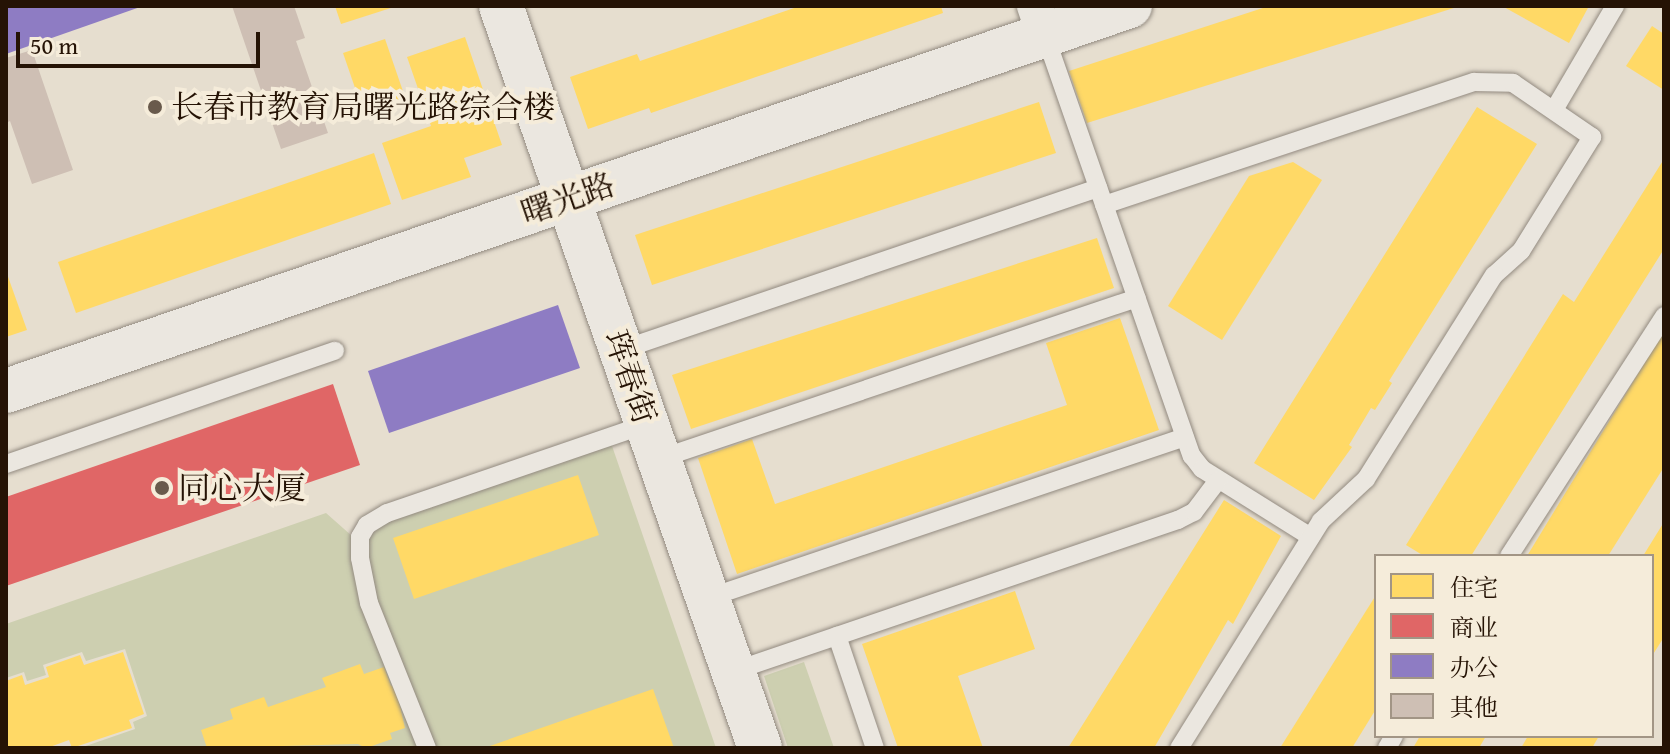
<!DOCTYPE html>
<html>
<head>
<meta charset="utf-8">
<style>
	body { margin:0 }
	#map { position:relative; width:1670px; height:754px; overflow:hidden; background:#e6decf; font-family:"Gentium Book Plus","Noto Serif SC",serif }
	div>[style] { position:absolute }
	.green>* { inset:0; background:#cdcfb0 }
	.homes>* { inset:0; background:#ffd966 }
	.shops>* { inset:0; background:#e06666 }
	.offices>* { inset:0; background:#8e7cc3 }
	.building>* { inset:0; background:#cebfb4 }
	.roads { filter:drop-shadow(0 0 2px #928a80) drop-shadow(0 0 2px #928a80) }
	.lane>* { height:18px; margin:-9px; padding:0 9px; transform-origin:9px; border-radius:9px; background:#ebe7e0 }
	.street>* { height:36px; margin:-18px; padding:0 18px; transform-origin:18px; border-radius:18px; background:#ebe7e0 }
	.secondary>* { height:44px; margin:-22px; padding:0 22px; transform-origin:22px; border-radius:22px; background:#ebe7e0 }
	.dots>* { width:22px; height:22px; translate:-50% -50%; box-sizing:border-box; border:4px solid #f5ecda; border-radius:50% }
	span { translate:-50% -50%; white-space:nowrap; text-align:center; line-height:1.15; -webkit-text-stroke:8px #f5ecda; paint-order:stroke }
	.poi-label { font-size:32px; color:#251305 }
	.left { translate:0 -50%; text-align:left }
	.street-label { font-size:32px; color:#251305 }
	.frame { position:absolute; inset:0; border:8px solid #251305; pointer-events:none }
	.legend { position:absolute; left:1374px; top:554px; width:280px; height:184px; box-sizing:border-box; background:#f5ecda; border:2px solid #a29585; margin:0; padding:10px 14px; list-style:none; font-size:24px; color:#251305 }
	.legend li { display:flex; align-items:center; gap:16px; height:40px }
	.legend b { width:40px; border:2px solid #a29585 }
	.scale { position:absolute; left:16px; top:32px; width:244px; height:36px; box-sizing:border-box; border:4px solid #251305; border-top:0; padding-left:10px; font-size:24px; line-height:28px; white-space:nowrap; color:#251305; -webkit-text-stroke:6px #f5ecda; paint-order:stroke }
</style>
</head>
<body>
<div id="map">
	<div class="green">
		<i style="clip-path:polygon(611px 443px,716px 748px,434px 748px,376px 601px,366px 539px,390px 519px)"></i>
		<i style="clip-path:polygon(326px 513px,352px 536px,419px 748px,80px 748px,135px 729px,133px 722px,147px 716px,125px 649px,86px 661px,82px 652px,43px 665px,46px 675px,27px 681px,24px 672px,6px 678px,6px 624px)"></i>
		<i style="clip-path:polygon(804px 662px,834px 748px,788px 748px,764px 676px)"></i>
	</div>
	<div class="homes">
		<i style="clip-path:polygon(335px 6px,394px 6px,394px 7px,341px 24px)"></i>
		<i style="clip-path:polygon(800px 6px,941px 6px,943px 13px,651px 113px,649px 108px,588px 129px,570px 77px,637px 54px,640px 61px)"></i>
		<i style="clip-path:polygon(1269px 6px,1457px 7px,1087px 123px,1069px 71px)"></i>
		<i style="clip-path:polygon(1502px 6px,1589px 6px,1569px 43px)"></i>
		<i style="clip-path:polygon(1652px 26px,1664px 34px,1664px 90px,1626px 66px)"></i>
		<i style="clip-path:polygon(465px 37px,502px 145px,464px 158px,471px 177px,402px 200px,382px 143px,431px 126px,407px 57px)"></i>
		<i style="clip-path:polygon(385px 39px,407px 103px,365px 117px,343px 53px)"></i>
		<i style="clip-path:polygon(1039px 102px,1056px 153px,652px 285px,635px 235px)"></i>
		<i style="clip-path:polygon(1477px 107px,1537px 144px,1389px 381px,1392px 383px,1375px 410px,1371px 408px,1349px 445px,1352px 447px,1314px 500px,1254px 463px)"></i>
		<i style="clip-path:polygon(374px 153px,391px 204px,76px 313px,58px 262px)"></i>
		<i style="clip-path:polygon(1664px 159px,1664px 249px,1471px 556px,1424px 556px,1406px 545px,1563px 294px,1574px 302px)"></i>
		<i style="clip-path:polygon(1293px 162px,1322px 180px,1222px 340px,1168px 306px,1249px 176px)"></i>
		<i style="clip-path:polygon(1097px 238px,1114px 288px,691px 429px,672px 375px)"></i>
		<i style="clip-path:polygon(6px 271px,27px 330px,6px 337px)"></i>
		<i style="clip-path:polygon(1120px 318px,1159px 430px,737px 574px,698px 458px,752px 439px,775px 504px,1067px 405px,1046px 343px)"></i>
		<i style="clip-path:polygon(1664px 331px,1664px 467px,1608px 556px,1527px 556px)"></i>
		<i style="clip-path:polygon(578px 475px,599px 535px,414px 599px,393px 538px)"></i>
		<i style="clip-path:polygon(1224px 500px,1281px 536px,1233px 624px,1228px 620px,1154px 748px,1068px 748px)"></i>
		<i style="clip-path:polygon(1664px 522px,1664px 637px,1652px 656px,1652px 556px,1643px 556px)"></i>
		<i style="clip-path:polygon(1015px 591px,1035px 649px,958px 676px,983px 748px,898px 748px,862px 644px)"></i>
		<i style="clip-path:polygon(1376px 595px,1376px 709px,1352px 748px,1280px 748px)"></i>
		<i style="clip-path:polygon(123px 652px,144px 714px,129px 720px,132px 728px,72px 748px,69px 740px,47px 748px,6px 748px,6px 681px,22px 675px,25px 685px,49px 677px,46px 667px,80px 655px,84px 665px)"></i>
		<i style="clip-path:polygon(360px 664px,364px 674px,384px 667px,391px 686px,395px 684px,405px 728px,390px 733px,392px 739px,366px 748px,358px 744px,207px 748px,201px 730px,233px 719px,230px 709px,264px 697px,268px 707px,326px 687px,322px 678px)"></i>
		<i style="clip-path:polygon(653px 689px,674px 748px,484px 748px)"></i>
		<i style="clip-path:polygon(1420px 736px,1486px 736px,1479px 748px,1413px 748px)"></i>
		<i style="clip-path:polygon(1528px 736px,1599px 736px,1592px 748px,1521px 748px)"></i>
	</div>
	<div class="shops">
		<i style="clip-path:polygon(333px 384px,360px 465px,6px 586px,6px 497px)"></i>
	</div>
	<div class="offices">
		<i style="clip-path:polygon(6px 6px,143px 6px,6px 54px)"></i>
		<i style="clip-path:polygon(558px 305px,580px 368px,389px 433px,368px 371px)"></i>
	</div>
	<div class="building">
		<i style="clip-path:polygon(232px 6px,294px 6px,305px 38px,296px 41px,328px 133px,281px 149px)"></i>
		<i style="clip-path:polygon(32px 50px,73px 170px,32px 184px,10px 121px,6px 123px,6px 58px)"></i>
	</div>
	<div class="roads">
		<div class="lane">
			<i style="left:1045px;top:35px;width:446px;rotate:70.8deg"></i>
			<i style="left:1192px;top:456px;width:16px;rotate:52deg"></i>
			<i style="left:1202px;top:469px;width:128px;rotate:32deg"></i>
			<i style="left:1554px;top:110px;width:121px;rotate:-59.6deg"></i>
			<i style="left:1104px;top:205px;width:390px;rotate:-18.4deg"></i>
			<i style="left:1474px;top:82px;width:39px;rotate:1deg"></i>
			<i style="left:1513px;top:83px;width:96px;rotate:34.4deg"></i>
			<i style="left:1592px;top:137px;width:134px;rotate:121.9deg"></i>
			<i style="left:1521px;top:251px;width:36px;rotate:138deg"></i>
			<i style="left:1494px;top:275px;width:241px;rotate:122.1deg"></i>
			<i style="left:1366px;top:479px;width:62px;rotate:137deg"></i>
			<i style="left:1321px;top:521px;width:268px;rotate:122deg"></i>
			<i style="left:621px;top:350px;width:504px;rotate:-18.76deg"></i>
			<i style="left:659px;top:459px;width:504px;rotate:-18.61deg"></i>
			<i style="left:6px;top:464px;width:348px;rotate:-19deg"></i>
			<i style="left:1509px;top:556px;width:286px;rotate:-57.1deg"></i>
			<i style="left:708px;top:598px;width:503px;rotate:-18.65deg"></i>
			<i style="left:837px;top:636px;width:118px;rotate:71.3deg"></i>
			<i style="left:734px;top:671px;width:469px;rotate:-18.8deg"></i>
			<i style="left:1178px;top:520px;width:18px;rotate:-27deg"></i>
			<i style="left:1194px;top:512px;width:40px;rotate:-53deg"></i>
			<i style="left:427px;top:748px;width:156px;rotate:-111.8deg"></i>
			<i style="left:369px;top:603px;width:46px;rotate:-101.3deg"></i>
			<i style="left:360px;top:558px;width:21px;rotate:-90deg"></i>
			<i style="left:360px;top:537px;width:14px;rotate:-60deg"></i>
			<i style="left:367px;top:525px;width:23px;rotate:-31deg"></i>
			<i style="left:387px;top:513px;width:275px;rotate:-18.9deg"></i>
			<i style="left:1387px;top:748px;width:14px;rotate:-60deg"></i>
		</div>
		<div class="street">
			<i style="left:1035px;top:6px;width:31px;rotate:71deg"></i>
		</div>
		<div class="secondary">
			<i style="left:501px;top:6px;width:786px;rotate:70.76deg"></i>
			<i style="left:6px;top:391px;width:1188px;rotate:-18.91deg"></i>
		</div>
	</div>
	<div class="dots">
		<i style="left:155px;top:107px;background:#695a4c"></i>
		<i style="left:162px;top:488px;background:#695a4c"></i>
	</div>
	<div class="poi-label">
		<span class="left" style="left:171px;top:107px">长春市教育局曙光路综合楼</span>
		<span class="left" style="left:178px;top:488px">同心大厦</span>
	</div>
	<div class="street-label">
		<span style="left:568px;top:199px;rotate:-19deg">曙光路</span>
		<span style="left:630px;top:377px;rotate:71deg">珲春街</span>
	</div>
	<div class="frame"></div>
	<ul class="legend">
	<li><b style="height:22px;background:#ffd966"></b>住宅</li>
	<li><b style="height:22px;background:#e06666"></b>商业</li>
	<li><b style="height:22px;background:#8e7cc3"></b>办公</li>
	<li><b style="height:22px;background:#cebfb4"></b>其他</li>
	</ul>
	<div class="scale">50 m</div>
</div>
</body>
</html>
